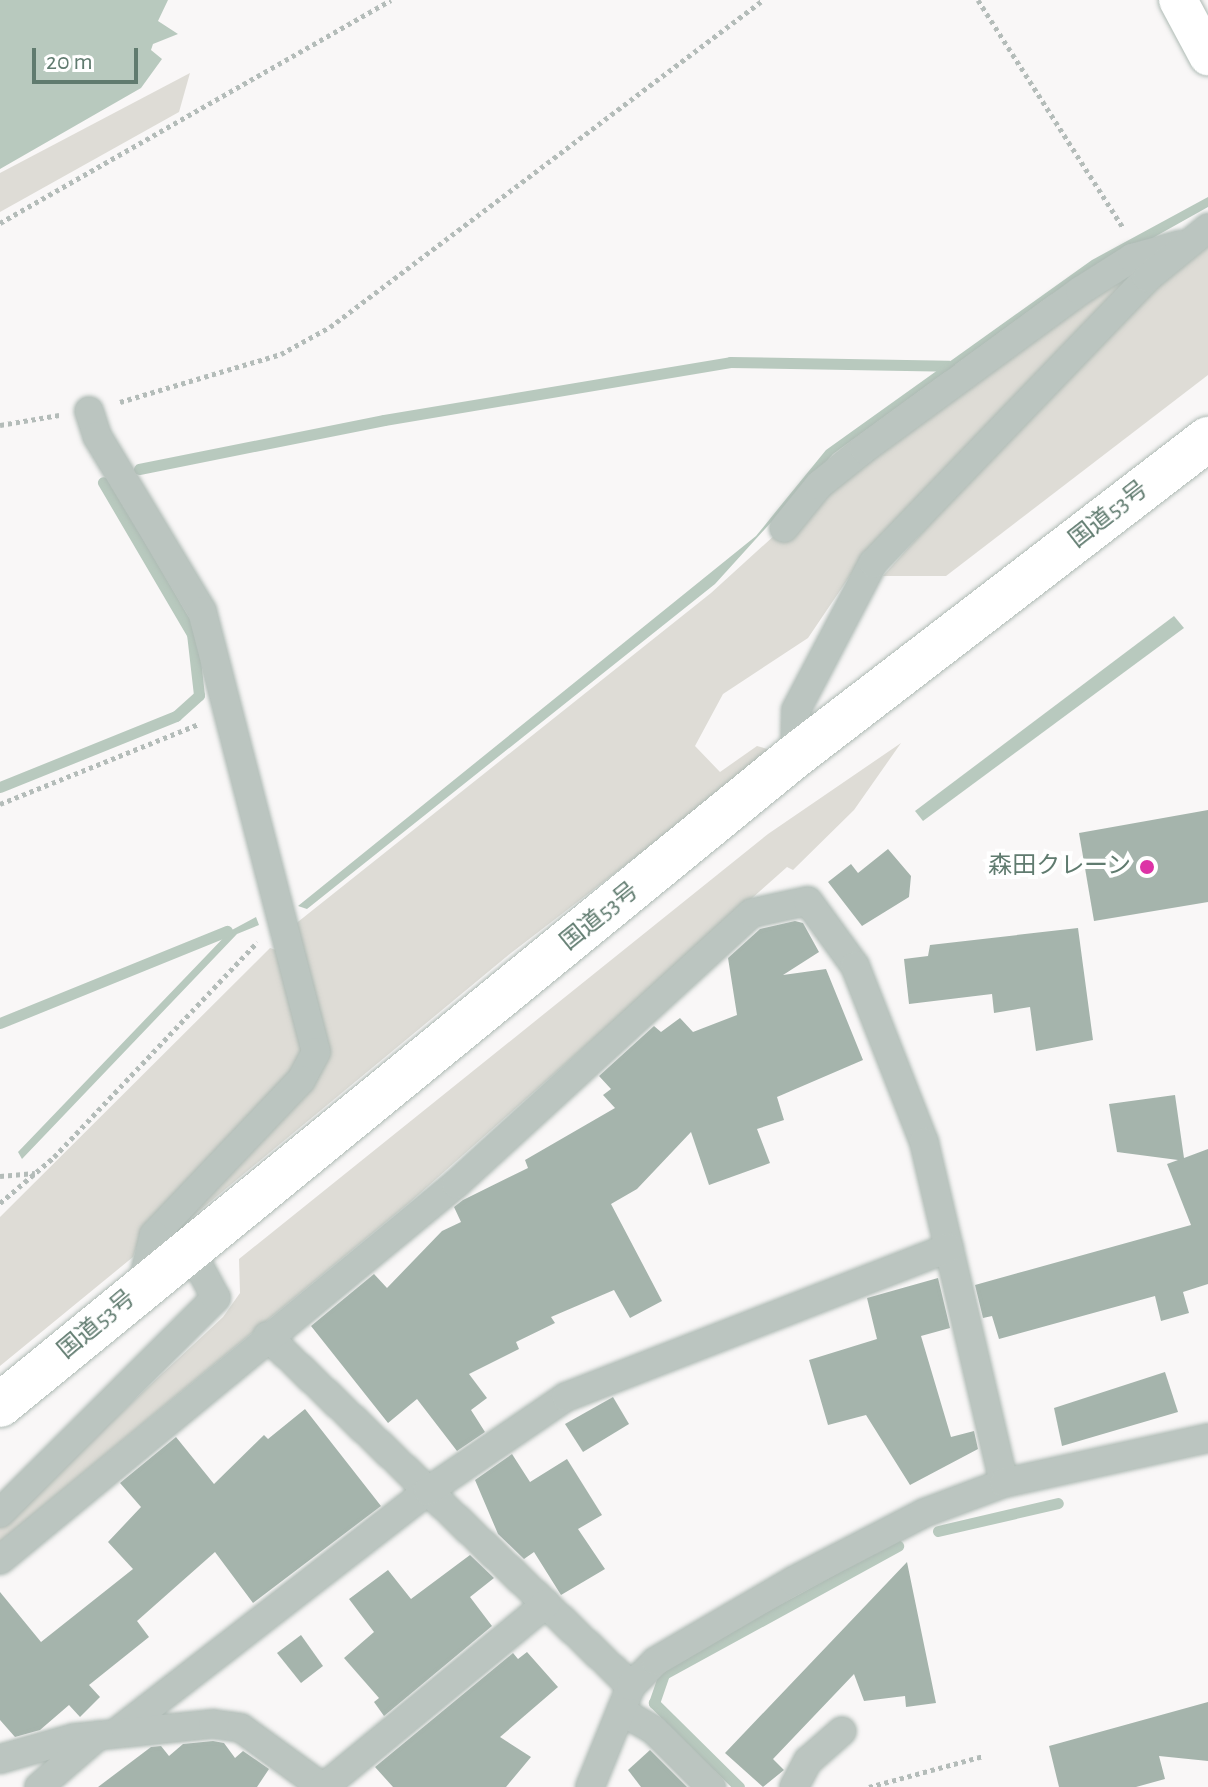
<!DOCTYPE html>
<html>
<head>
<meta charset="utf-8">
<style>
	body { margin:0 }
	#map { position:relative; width:1208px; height:1787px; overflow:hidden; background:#f9f7f7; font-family:"Alegreya Sans","Noto Sans JP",sans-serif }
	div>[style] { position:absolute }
	.green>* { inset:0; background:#dedcd6 }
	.water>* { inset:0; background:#b8c9be }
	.stream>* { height:11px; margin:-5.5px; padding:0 5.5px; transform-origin:5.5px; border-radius:5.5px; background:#b8c9be }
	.building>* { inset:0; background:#a5b4ac }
	.path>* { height:5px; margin-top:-2.5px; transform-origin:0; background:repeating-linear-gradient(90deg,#b4bcb9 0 4px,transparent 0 8px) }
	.roads { filter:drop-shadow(0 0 2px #aebab4) drop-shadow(0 0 2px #aebab4) }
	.minor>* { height:28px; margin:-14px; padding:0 14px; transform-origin:14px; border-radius:14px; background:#bbc5c0 }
	.secondary>* { height:38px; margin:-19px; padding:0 19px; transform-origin:19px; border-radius:19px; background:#fff }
	.trunk>* { height:44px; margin:-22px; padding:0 22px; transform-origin:22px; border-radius:22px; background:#fff }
	.dots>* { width:22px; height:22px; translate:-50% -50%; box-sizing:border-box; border:4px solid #fff; border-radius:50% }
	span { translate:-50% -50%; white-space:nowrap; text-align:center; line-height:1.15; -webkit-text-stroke:8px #fff; paint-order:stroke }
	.street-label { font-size:24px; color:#607b6f }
	.poi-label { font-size:24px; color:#607b6f }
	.right { translate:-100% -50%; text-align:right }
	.scale { position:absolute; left:32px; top:48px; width:106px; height:36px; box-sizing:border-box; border:4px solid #607b6f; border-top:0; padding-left:10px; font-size:24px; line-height:28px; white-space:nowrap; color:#607b6f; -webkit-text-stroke:6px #fff; paint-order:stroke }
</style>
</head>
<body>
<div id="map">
	<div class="green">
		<i style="clip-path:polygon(190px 73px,179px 112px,0 212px,0 173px)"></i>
		<i style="clip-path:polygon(1208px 238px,1208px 375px,946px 576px,883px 576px,1039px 402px)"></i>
		<i style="clip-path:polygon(1137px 270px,860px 561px,808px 638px,723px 694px,695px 746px,720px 772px,757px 746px,774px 751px,511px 953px,176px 1230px,313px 1078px,289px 929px,711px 593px,821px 493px,1075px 305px)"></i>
		<i style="clip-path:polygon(901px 743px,854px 810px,793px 870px,787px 867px,409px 1203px,0 1542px,0 1525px,223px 1317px,240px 1293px,239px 1259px,768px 834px)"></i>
		<i style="clip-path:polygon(270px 948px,279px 951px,303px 1047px,299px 1066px,144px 1227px,133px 1257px,0 1366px,0 1217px)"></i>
	</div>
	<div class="water">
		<i style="clip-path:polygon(0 0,168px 0,158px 21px,178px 34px,153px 44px,151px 50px,162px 59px,141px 88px,0 169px)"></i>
		<i style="clip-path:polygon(1208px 197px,1208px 207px,1049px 296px,833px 454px,715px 584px,307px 909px,298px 906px,756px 536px,826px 450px,1092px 260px)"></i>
		<i style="clip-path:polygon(1174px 616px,1184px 628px,923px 821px,915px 811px)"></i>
		<i style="clip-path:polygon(256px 917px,259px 925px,237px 934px,22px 1159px,18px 1152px,230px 931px)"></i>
	</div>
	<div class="stream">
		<i style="left:139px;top:469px;width:250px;rotate:-11.3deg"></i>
		<i style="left:384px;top:420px;width:351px;rotate:-9.5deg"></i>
		<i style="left:730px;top:362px;width:219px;rotate:1deg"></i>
		<i style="left:0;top:787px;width:190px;rotate:-22deg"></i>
		<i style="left:176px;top:716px;width:31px;rotate:-42deg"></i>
		<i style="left:199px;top:695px;width:61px;rotate:-96.5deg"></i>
		<i style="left:192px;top:634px;width:176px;rotate:-120.4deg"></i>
		<i style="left:0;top:1023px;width:245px;rotate:-22.1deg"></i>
		<i style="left:938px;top:1531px;width:123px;rotate:-13.1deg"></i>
		<i style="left:739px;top:1787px;width:120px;rotate:-135.3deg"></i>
		<i style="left:654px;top:1703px;width:31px;rotate:-71deg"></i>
		<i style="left:664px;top:1674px;width:267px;rotate:-28.7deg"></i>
	</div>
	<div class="building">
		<i style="clip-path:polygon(1208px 810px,1208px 902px,1094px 921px,1079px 833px)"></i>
		<i style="clip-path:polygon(888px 849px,911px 876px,909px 897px,862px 926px,828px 882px,851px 864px,858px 873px)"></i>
		<i style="clip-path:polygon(795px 921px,803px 923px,819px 952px,783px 975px,826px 969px,863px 1060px,777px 1097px,784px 1120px,757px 1129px,770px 1163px,709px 1185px,691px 1132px,637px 1189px,611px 1204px,662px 1301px,630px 1318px,614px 1290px,551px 1317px,555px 1323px,516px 1342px,519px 1349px,469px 1374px,487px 1398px,471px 1410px,485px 1432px,457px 1451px,417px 1399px,388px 1423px,311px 1326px,374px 1274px,387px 1288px,442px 1231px,461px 1222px,454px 1207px,463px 1200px,528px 1168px,525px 1160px,615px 1108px,603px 1095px,611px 1089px,599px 1076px,654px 1026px,661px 1032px,680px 1018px,693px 1032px,737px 1015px,728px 958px,760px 929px)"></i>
		<i style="clip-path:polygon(1078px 928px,1093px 1040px,1036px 1051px,1030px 1007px,994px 1013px,992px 994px,909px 1004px,904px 959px,928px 956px,930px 945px)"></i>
		<i style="clip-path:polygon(1175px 1095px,1184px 1158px,1208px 1149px,1208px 1284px,1183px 1292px,1189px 1313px,1161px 1321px,1155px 1296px,999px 1339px,992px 1316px,983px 1318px,975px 1285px,1191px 1225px,1167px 1164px,1178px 1160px,1117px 1152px,1109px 1104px)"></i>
		<i style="clip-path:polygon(938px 1278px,950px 1328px,921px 1336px,951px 1437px,974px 1431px,978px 1449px,910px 1485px,866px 1415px,828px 1425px,809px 1360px,877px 1339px,867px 1298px)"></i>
		<i style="clip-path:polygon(1165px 1372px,1178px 1412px,1062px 1446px,1054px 1408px)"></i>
		<i style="clip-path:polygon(613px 1397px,629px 1424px,583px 1452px,565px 1424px)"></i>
		<i style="clip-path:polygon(305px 1409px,381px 1506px,253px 1603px,215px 1552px,137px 1621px,149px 1637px,89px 1685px,100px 1697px,80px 1717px,69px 1705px,40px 1730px,15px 1737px,0 1720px,0 1592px,41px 1642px,133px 1569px,108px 1542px,141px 1507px,120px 1483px,176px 1437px,214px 1484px,264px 1435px,268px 1439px)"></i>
		<i style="clip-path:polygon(512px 1454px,530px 1482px,567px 1459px,602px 1515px,578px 1529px,605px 1569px,561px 1595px,534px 1552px,524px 1559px,498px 1534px,475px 1480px)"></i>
		<i style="clip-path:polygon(470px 1555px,494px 1578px,470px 1597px,492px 1626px,384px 1716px,374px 1702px,379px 1698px,344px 1658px,374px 1632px,349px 1599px,388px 1570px,411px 1599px)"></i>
		<i style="clip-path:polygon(907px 1562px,936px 1703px,906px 1707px,905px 1696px,864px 1701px,854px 1674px,773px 1759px,784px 1770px,763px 1787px,725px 1753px)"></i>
		<i style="clip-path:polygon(301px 1635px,323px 1666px,301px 1683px,277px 1653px)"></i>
		<i style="clip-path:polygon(527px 1652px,558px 1687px,500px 1737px,531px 1757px,506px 1787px,393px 1787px,375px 1767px,513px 1653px,518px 1659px)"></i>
		<i style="clip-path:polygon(1208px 1702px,1208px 1761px,1159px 1756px,1165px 1779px,1136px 1787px,1059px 1787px,1049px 1746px)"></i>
		<i style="clip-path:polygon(213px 1741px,224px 1743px,235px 1758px,243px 1751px,269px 1769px,257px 1787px,98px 1787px,151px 1747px,161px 1746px,169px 1756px,183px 1744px)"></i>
		<i style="clip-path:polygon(650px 1750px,687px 1787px,641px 1787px,628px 1770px)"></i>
	</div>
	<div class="path">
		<i style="left:978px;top:0;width:270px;rotate:57.5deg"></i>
		<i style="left:0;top:223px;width:450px;rotate:-29.7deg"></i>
		<i style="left:120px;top:402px;width:168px;rotate:-16.6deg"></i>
		<i style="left:281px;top:354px;width:56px;rotate:-28.9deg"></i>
		<i style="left:330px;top:327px;width:543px;rotate:-37.06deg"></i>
		<i style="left:0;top:425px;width:60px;rotate:-9.6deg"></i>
		<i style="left:0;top:804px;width:214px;rotate:-21.9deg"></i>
		<i style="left:0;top:1176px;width:35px;rotate:-5deg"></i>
		<i style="left:0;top:1203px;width:71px;rotate:-40.4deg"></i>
		<i style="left:54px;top:1157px;width:296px;rotate:-46.6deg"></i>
		<i style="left:869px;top:1787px;width:118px;rotate:-15.2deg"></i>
	</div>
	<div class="roads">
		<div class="minor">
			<i style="left:89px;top:411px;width:26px;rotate:72deg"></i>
			<i style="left:97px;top:436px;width:204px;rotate:59deg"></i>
			<i style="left:202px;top:611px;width:455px;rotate:75.5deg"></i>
			<i style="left:316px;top:1052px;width:32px;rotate:118deg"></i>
			<i style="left:301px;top:1080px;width:214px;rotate:133.5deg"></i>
			<i style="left:154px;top:1235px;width:56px;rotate:103.5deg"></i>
			<i style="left:784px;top:528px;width:55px;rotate:-50.9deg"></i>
			<i style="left:819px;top:485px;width:58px;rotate:-38.7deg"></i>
			<i style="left:864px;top:449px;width:268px;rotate:-36.2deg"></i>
			<i style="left:1080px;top:291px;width:62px;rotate:-32.4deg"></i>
			<i style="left:1132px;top:258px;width:49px;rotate:-15.5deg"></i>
			<i style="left:795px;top:756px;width:46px;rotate:-88.8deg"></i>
			<i style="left:796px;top:710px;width:166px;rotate:-62.4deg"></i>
			<i style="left:873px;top:563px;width:395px;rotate:-46.1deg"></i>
			<i style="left:1147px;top:278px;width:79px;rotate:-39.3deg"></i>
			<i style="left:267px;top:1336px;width:505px;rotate:43.88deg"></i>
			<i style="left:0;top:1513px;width:305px;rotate:-44.9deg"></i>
			<i style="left:216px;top:1298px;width:53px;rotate:-118deg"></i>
			<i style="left:0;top:1560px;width:591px;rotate:-39.51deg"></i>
			<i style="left:456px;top:1184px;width:401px;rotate:-42.5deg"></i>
			<i style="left:752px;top:913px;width:57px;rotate:-12.1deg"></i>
			<i style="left:808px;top:901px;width:80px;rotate:54.1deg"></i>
			<i style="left:855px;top:966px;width:189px;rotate:68.6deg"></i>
			<i style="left:924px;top:1142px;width:350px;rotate:76.8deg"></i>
			<i style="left:621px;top:1711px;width:38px;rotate:30deg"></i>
			<i style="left:654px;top:1730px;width:81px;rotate:45deg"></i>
			<i style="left:117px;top:1732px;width:393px;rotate:-37.8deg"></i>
			<i style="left:428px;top:1491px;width:167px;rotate:-34.3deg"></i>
			<i style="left:566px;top:1397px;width:411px;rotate:-21.3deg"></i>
			<i style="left:0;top:1759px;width:77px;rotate:-15.8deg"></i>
			<i style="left:74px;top:1738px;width:140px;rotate:-5.8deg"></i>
			<i style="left:213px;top:1724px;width:28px;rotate:8deg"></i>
			<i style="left:241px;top:1728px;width:100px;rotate:36.1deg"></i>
			<i style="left:39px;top:1787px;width:79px;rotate:-40.9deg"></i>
			<i style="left:324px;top:1787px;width:288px;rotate:-39.5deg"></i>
			<i style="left:590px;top:1787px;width:109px;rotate:-67.9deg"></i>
			<i style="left:631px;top:1686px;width:35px;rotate:-45deg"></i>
			<i style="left:656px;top:1661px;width:159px;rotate:-30.3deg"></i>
			<i style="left:793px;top:1581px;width:148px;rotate:-27.4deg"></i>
			<i style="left:924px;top:1513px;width:85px;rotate:-20.6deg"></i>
			<i style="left:1004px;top:1483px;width:209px;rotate:-12.4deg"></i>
			<i style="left:794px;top:1787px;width:30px;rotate:-62deg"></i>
			<i style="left:808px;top:1761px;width:45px;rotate:-41.4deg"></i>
		</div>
		<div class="secondary">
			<i style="left:1178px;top:0;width:64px;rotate:61.8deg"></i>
		</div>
		<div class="trunk">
			<i style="left:0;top:1405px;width:1026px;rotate:-39.23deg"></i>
			<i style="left:795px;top:756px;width:521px;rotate:-37.51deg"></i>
		</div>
	</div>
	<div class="dots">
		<i style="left:1147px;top:867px;background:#dd33a6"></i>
	</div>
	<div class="street-label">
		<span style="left:1109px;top:515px;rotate:-38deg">国道53号</span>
		<span style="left:600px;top:917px;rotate:-39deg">国道53号</span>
		<span style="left:97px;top:1325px;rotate:-40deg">国道53号</span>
	</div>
	<div class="poi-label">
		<span class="right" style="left:1131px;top:867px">森田クレーン</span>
	</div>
	<div class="scale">20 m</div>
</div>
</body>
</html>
